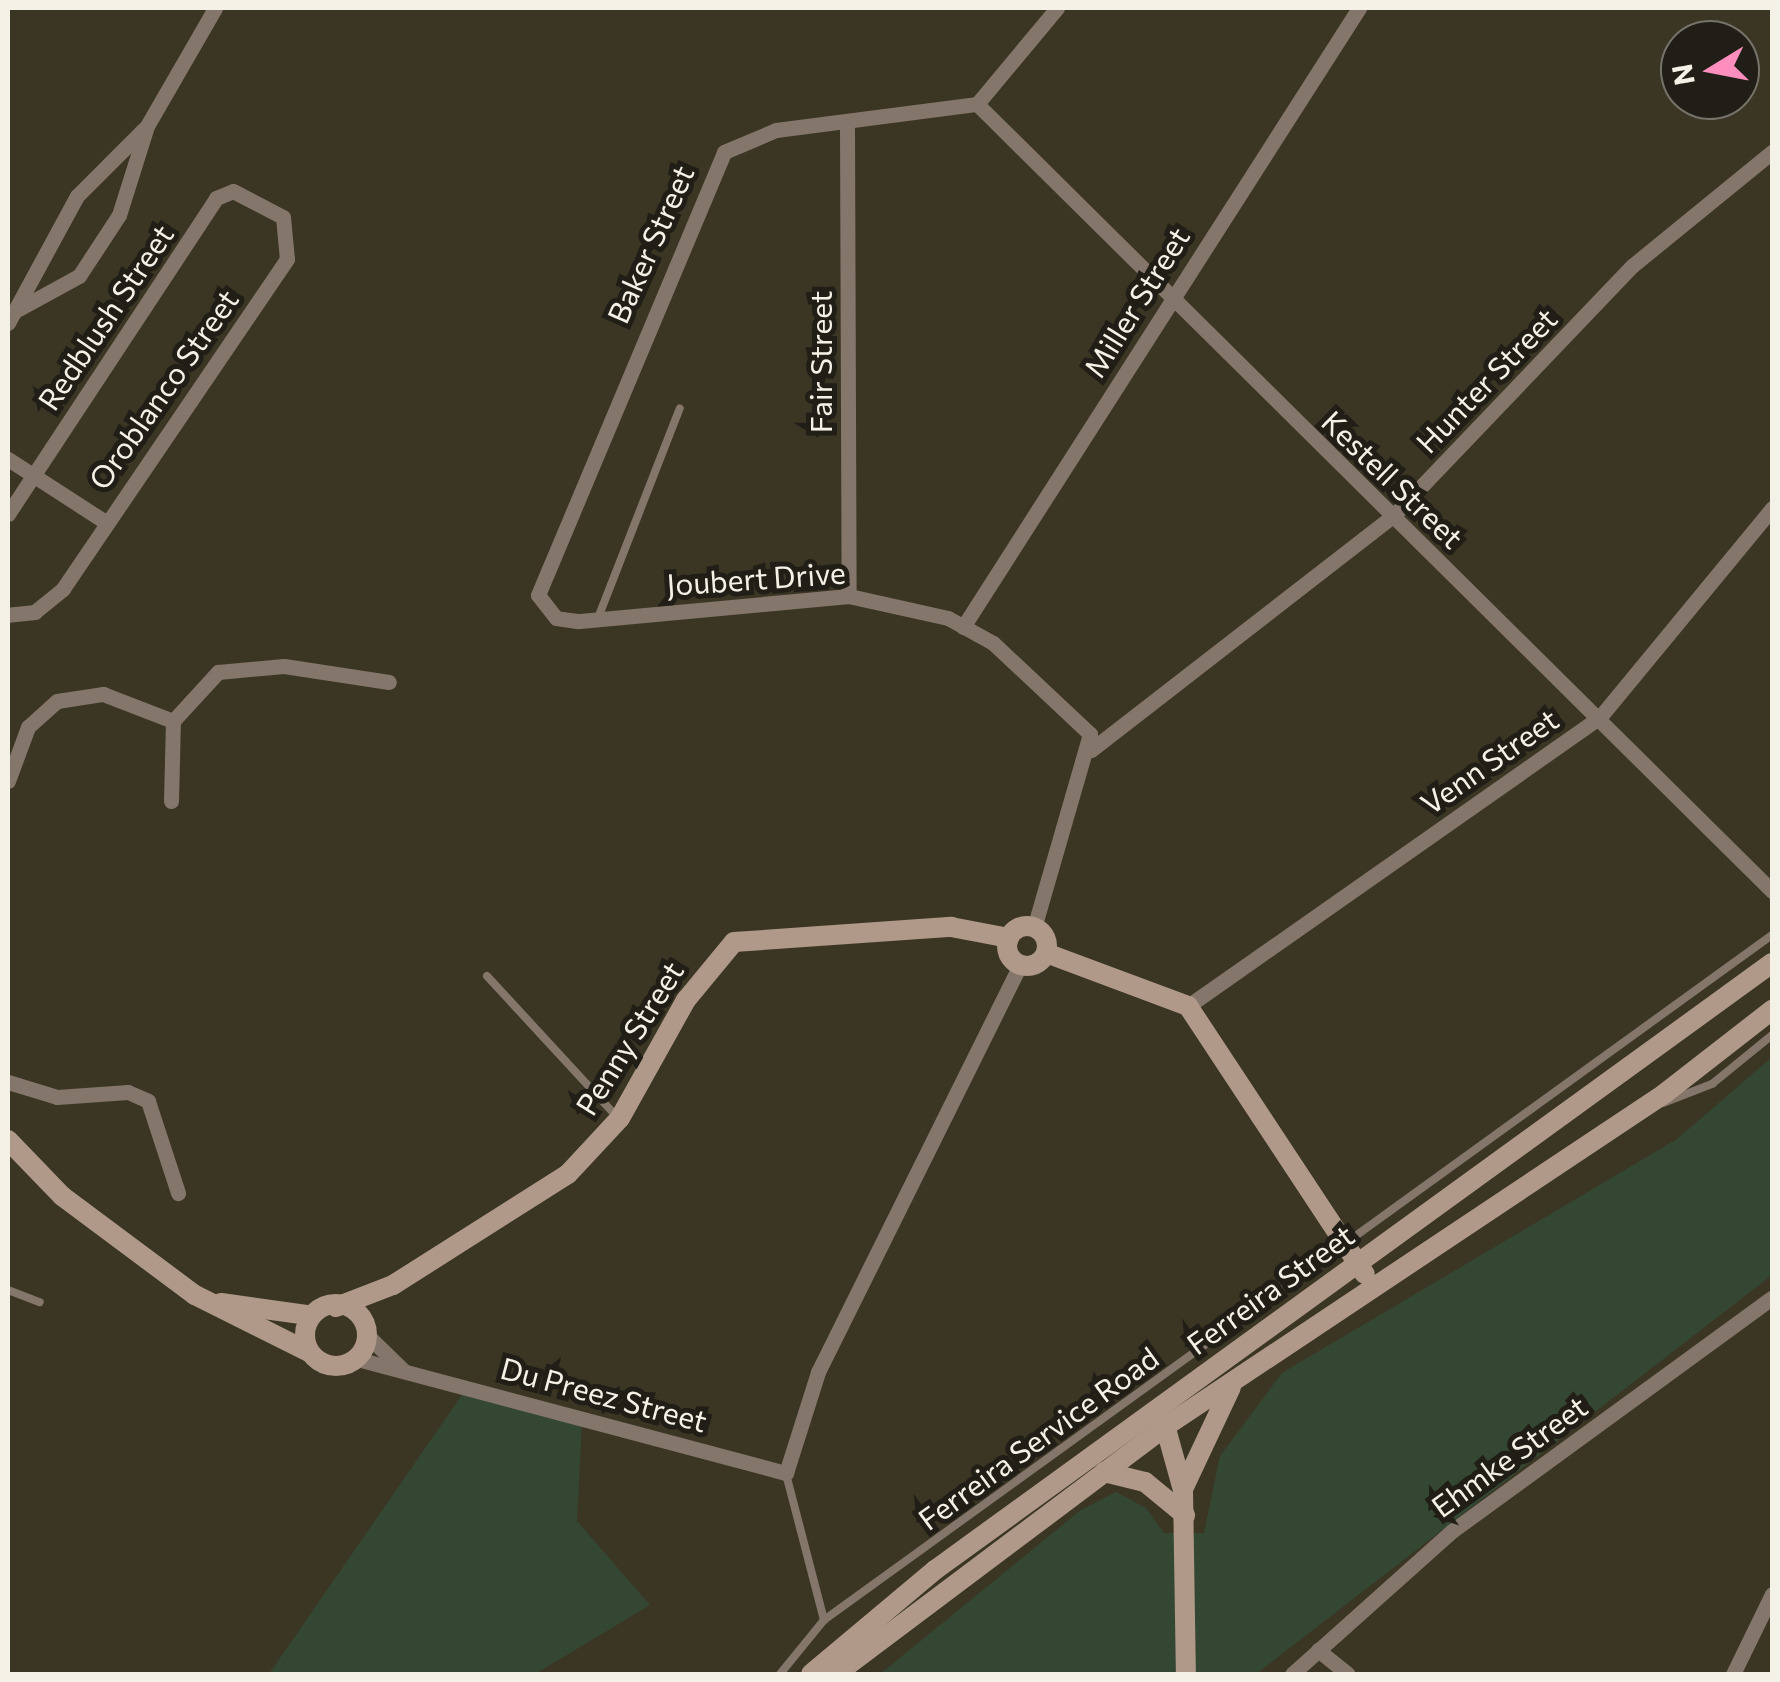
<!DOCTYPE html>
<html>
<head>
<meta charset="utf-8">
<style>
	body { margin:0 }
	#map { position:relative; width:1780px; height:1682px; overflow:hidden; background:#3b3624; font-family:Commissioner,sans-serif }
	div>[style] { position:absolute }
	.green>* { inset:0; background:#344732 }
	.lane>* { height:8px; margin:-4px; padding:0 4px; transform-origin:4px; border-radius:4px; background:#84766b }
	.street>* { height:15px; margin:-7.5px; padding:0 7.5px; transform-origin:7.5px; border-radius:7.5px; background:#84766b }
	.secondary>* { height:20px; margin:-10px; padding:0 10px; transform-origin:10px; border-radius:10px; background:#b09989 }
	.secondary>.ring { margin:-10px; padding:0; box-sizing:content-box; background:none; border:20px solid #b09989; border-radius:50% }
	span { translate:-50% -50%; white-space:nowrap; text-align:center; line-height:1.15; -webkit-text-stroke:10px #201e16; paint-order:stroke }
	.street-label { font-size:30px; color:#f4f1e6 }
	.frame { position:absolute; inset:0; border:10px solid #f4f1e6; pointer-events:none }
	.north { position:absolute; left:1660px; top:20px; width:100px; height:100px; box-sizing:border-box; background:#201e16; border:2px solid #757269; border-radius:50%; rotate:260deg; font-size:28px; font-weight:700; line-height:40px; text-align:center; color:#f4f1e6 }
	.north::after { content:''; display:block; margin:auto; width:35px; height:45px; background:#fd8ebe; clip-path:polygon(50% 0,100% 100%,50% 72%,0 100%) }
</style>
</head>
<body>
<div id="map">
	<div class="green">
		<i style="clip-path:polygon(1772px 1057px,1772px 1275px,1256px 1674px,880px 1674px,1081px 1510px,1116px 1492px,1146px 1508px,1164px 1533px,1204px 1533px,1220px 1456px,1282px 1373px,1677px 1139px)"></i>
		<i style="clip-path:polygon(466px 1389px,582px 1420px,577px 1521px,650px 1605px,535px 1674px,269px 1674px)"></i>
	</div>
	<div class="lane">
		<i style="left:598px;top:618px;width:225px;rotate:-68.7deg"></i>
		<i style="left:487px;top:976px;width:190px;rotate:47.3deg"></i>
		<i style="left:1663px;top:1103px;width:53px;rotate:-21.2deg"></i>
		<i style="left:1712px;top:1084px;width:77px;rotate:-39.2deg"></i>
		<i style="left:8px;top:1290px;width:34px;rotate:21deg"></i>
		<i style="left:786px;top:1474px;width:151px;rotate:75.4deg"></i>
		<i style="left:780px;top:1674px;width:70px;rotate:-50.8deg"></i>
		<i style="left:824px;top:1620px;width:1170px;rotate:-35.85deg"></i>
	</div>
	<div class="street">
		<i style="left:977px;top:104px;width:1119px;rotate:44.71deg"></i>
		<i style="left:847px;top:127px;width:469px;rotate:89.8deg"></i>
		<i style="left:15px;top:311px;width:73px;rotate:-28.7deg"></i>
		<i style="left:79px;top:276px;width:73px;rotate:-56.7deg"></i>
		<i style="left:119px;top:215px;width:93px;rotate:-72.5deg"></i>
		<i style="left:147px;top:126px;width:136px;rotate:-60deg"></i>
		<i style="left:8px;top:323px;width:145px;rotate:-61.5deg"></i>
		<i style="left:77px;top:196px;width:95px;rotate:-45deg"></i>
		<i style="left:8px;top:459px;width:114px;rotate:32.9deg"></i>
		<i style="left:8px;top:514px;width:378px;rotate:-56.6deg"></i>
		<i style="left:216px;top:198px;width:18px;rotate:-22deg"></i>
		<i style="left:233px;top:191px;width:56px;rotate:27.5deg"></i>
		<i style="left:283px;top:217px;width:42px;rotate:84.6deg"></i>
		<i style="left:287px;top:259px;width:399px;rotate:124.2deg"></i>
		<i style="left:63px;top:589px;width:36px;rotate:141deg"></i>
		<i style="left:35px;top:612px;width:27px;rotate:174deg"></i>
		<i style="left:963px;top:627px;width:735px;rotate:-57.39deg"></i>
		<i style="left:1091px;top:750px;width:382px;rotate:-37.8deg"></i>
		<i style="left:1393px;top:516px;width:346px;rotate:-46.3deg"></i>
		<i style="left:1632px;top:266px;width:181px;rotate:-39.2deg"></i>
		<i style="left:8px;top:781px;width:58px;rotate:-69.7deg"></i>
		<i style="left:28px;top:727px;width:39px;rotate:-42deg"></i>
		<i style="left:57px;top:701px;width:47px;rotate:-8.7deg"></i>
		<i style="left:103px;top:694px;width:75px;rotate:21.1deg"></i>
		<i style="left:171px;top:801px;width:80px;rotate:-88.6deg"></i>
		<i style="left:173px;top:721px;width:67px;rotate:-47.4deg"></i>
		<i style="left:218px;top:672px;width:66px;rotate:-5.2deg"></i>
		<i style="left:284px;top:666px;width:106px;rotate:8.7deg"></i>
		<i style="left:1034px;top:928px;width:202px;rotate:-73.9deg"></i>
		<i style="left:1090px;top:734px;width:133px;rotate:-136.8deg"></i>
		<i style="left:993px;top:643px;width:51px;rotate:-150.9deg"></i>
		<i style="left:948px;top:618px;width:101px;rotate:-167.5deg"></i>
		<i style="left:849px;top:596px;width:273px;rotate:174.7deg"></i>
		<i style="left:577px;top:621px;width:21px;rotate:-172deg"></i>
		<i style="left:556px;top:618px;width:29px;rotate:-128deg"></i>
		<i style="left:538px;top:595px;width:480px;rotate:-67.2deg"></i>
		<i style="left:724px;top:152px;width:56px;rotate:-22.9deg"></i>
		<i style="left:776px;top:130px;width:203px;rotate:-7.4deg"></i>
		<i style="left:977px;top:104px;width:125px;rotate:-50.2deg"></i>
		<i style="left:1188px;top:1006px;width:503px;rotate:-35.05deg"></i>
		<i style="left:1600px;top:717px;width:271px;rotate:-50.5deg"></i>
		<i style="left:8px;top:1082px;width:51px;rotate:17deg"></i>
		<i style="left:57px;top:1097px;width:71px;rotate:-4deg"></i>
		<i style="left:128px;top:1092px;width:22px;rotate:24deg"></i>
		<i style="left:148px;top:1101px;width:97px;rotate:71.9deg"></i>
		<i style="left:371px;top:1339px;width:45px;rotate:44.1deg"></i>
		<i style="left:361px;top:1360px;width:440px;rotate:14.9deg"></i>
		<i style="left:786px;top:1473px;width:106px;rotate:-72.4deg"></i>
		<i style="left:818px;top:1372px;width:454px;rotate:-63.6deg"></i>
		<i style="left:1318px;top:1650px;width:38px;rotate:39deg"></i>
		<i style="left:1292px;top:1674px;width:215px;rotate:-41.8deg"></i>
		<i style="left:1452px;top:1531px;width:396px;rotate:-36.1deg"></i>
		<i style="left:1733px;top:1674px;width:89px;rotate:-64deg"></i>
	</div>
	<div class="secondary">
		<i class="ring" style="left:1007px;top:926px;width:20px;height:20px"></i>
		<i style="left:1046px;top:953px;width:152px;rotate:20.5deg"></i>
		<i style="left:1188px;top:1006px;width:321px;rotate:56.6deg"></i>
		<i style="left:8px;top:1140px;width:78px;rotate:46deg"></i>
		<i style="left:62px;top:1196px;width:166px;rotate:36.7deg"></i>
		<i style="left:195px;top:1295px;width:127px;rotate:26.6deg"></i>
		<i style="left:221px;top:1303px;width:88px;rotate:7.9deg"></i>
		<i class="ring" style="left:305px;top:1304px;width:42px;height:42px"></i>
		<i style="left:336px;top:1307px;width:61px;rotate:-21.1deg"></i>
		<i style="left:393px;top:1285px;width:207px;rotate:-32.4deg"></i>
		<i style="left:568px;top:1174px;width:76px;rotate:-47.1deg"></i>
		<i style="left:620px;top:1118px;width:135px;rotate:-60.8deg"></i>
		<i style="left:686px;top:1000px;width:75px;rotate:-50.4deg"></i>
		<i style="left:734px;top:942px;width:218px;rotate:-4deg"></i>
		<i style="left:951px;top:927px;width:59px;rotate:10.7deg"></i>
		<i style="left:1163px;top:1418px;width:75px;rotate:74.5deg"></i>
		<i style="left:1183px;top:1490px;width:184px;rotate:89.1deg"></i>
		<i style="left:1104px;top:1472px;width:42px;rotate:13.7deg"></i>
		<i style="left:1145px;top:1482px;width:52px;rotate:39.5deg"></i>
		<i style="left:1184px;top:1487px;width:110px;rotate:-64.8deg"></i>
		<i style="left:811px;top:1674px;width:162px;rotate:-40deg"></i>
		<i style="left:935px;top:1570px;width:1034px;rotate:-35.95deg"></i>
		<i style="left:836px;top:1674px;width:413px;rotate:-36.9deg"></i>
		<i style="left:1166px;top:1426px;width:599px;rotate:-33.69deg"></i>
		<i style="left:1664px;top:1094px;width:137px;rotate:-37.9deg"></i>
	</div>
	<div class="street-label">
		<span style="left:650px;top:244px;rotate:-66deg">Baker Street</span>
		<span style="left:1136px;top:302px;rotate:-58deg">Miller Street</span>
		<span style="left:105px;top:317px;rotate:-56deg">Redblush Street</span>
		<span style="left:820px;top:362px;rotate:-90deg">Fair Street</span>
		<span style="left:1486px;top:380px;rotate:-46deg">Hunter Street</span>
		<span style="left:163px;top:389px;rotate:-55deg">Oroblanco Street</span>
		<span style="left:1393px;top:479px;rotate:44deg">Kestell Street</span>
		<span style="left:756px;top:578px;rotate:-4deg">Joubert Drive</span>
		<span style="left:1489px;top:761px;rotate:-35deg">Venn Street</span>
		<span style="left:629px;top:1038px;rotate:-58deg">Penny Street</span>
		<span style="left:1270px;top:1289px;rotate:-36deg">Ferreira Street</span>
		<span style="left:604px;top:1394px;rotate:15deg">Du Preez Street</span>
		<span style="left:1038px;top:1438px;rotate:-36deg">Ferreira Service Road</span>
		<span style="left:1509px;top:1456px;rotate:-36deg">Ehmke Street</span>
	</div>
	<div class="frame"></div>
	<div class="north">N</div>
</div>
</body>
</html>
